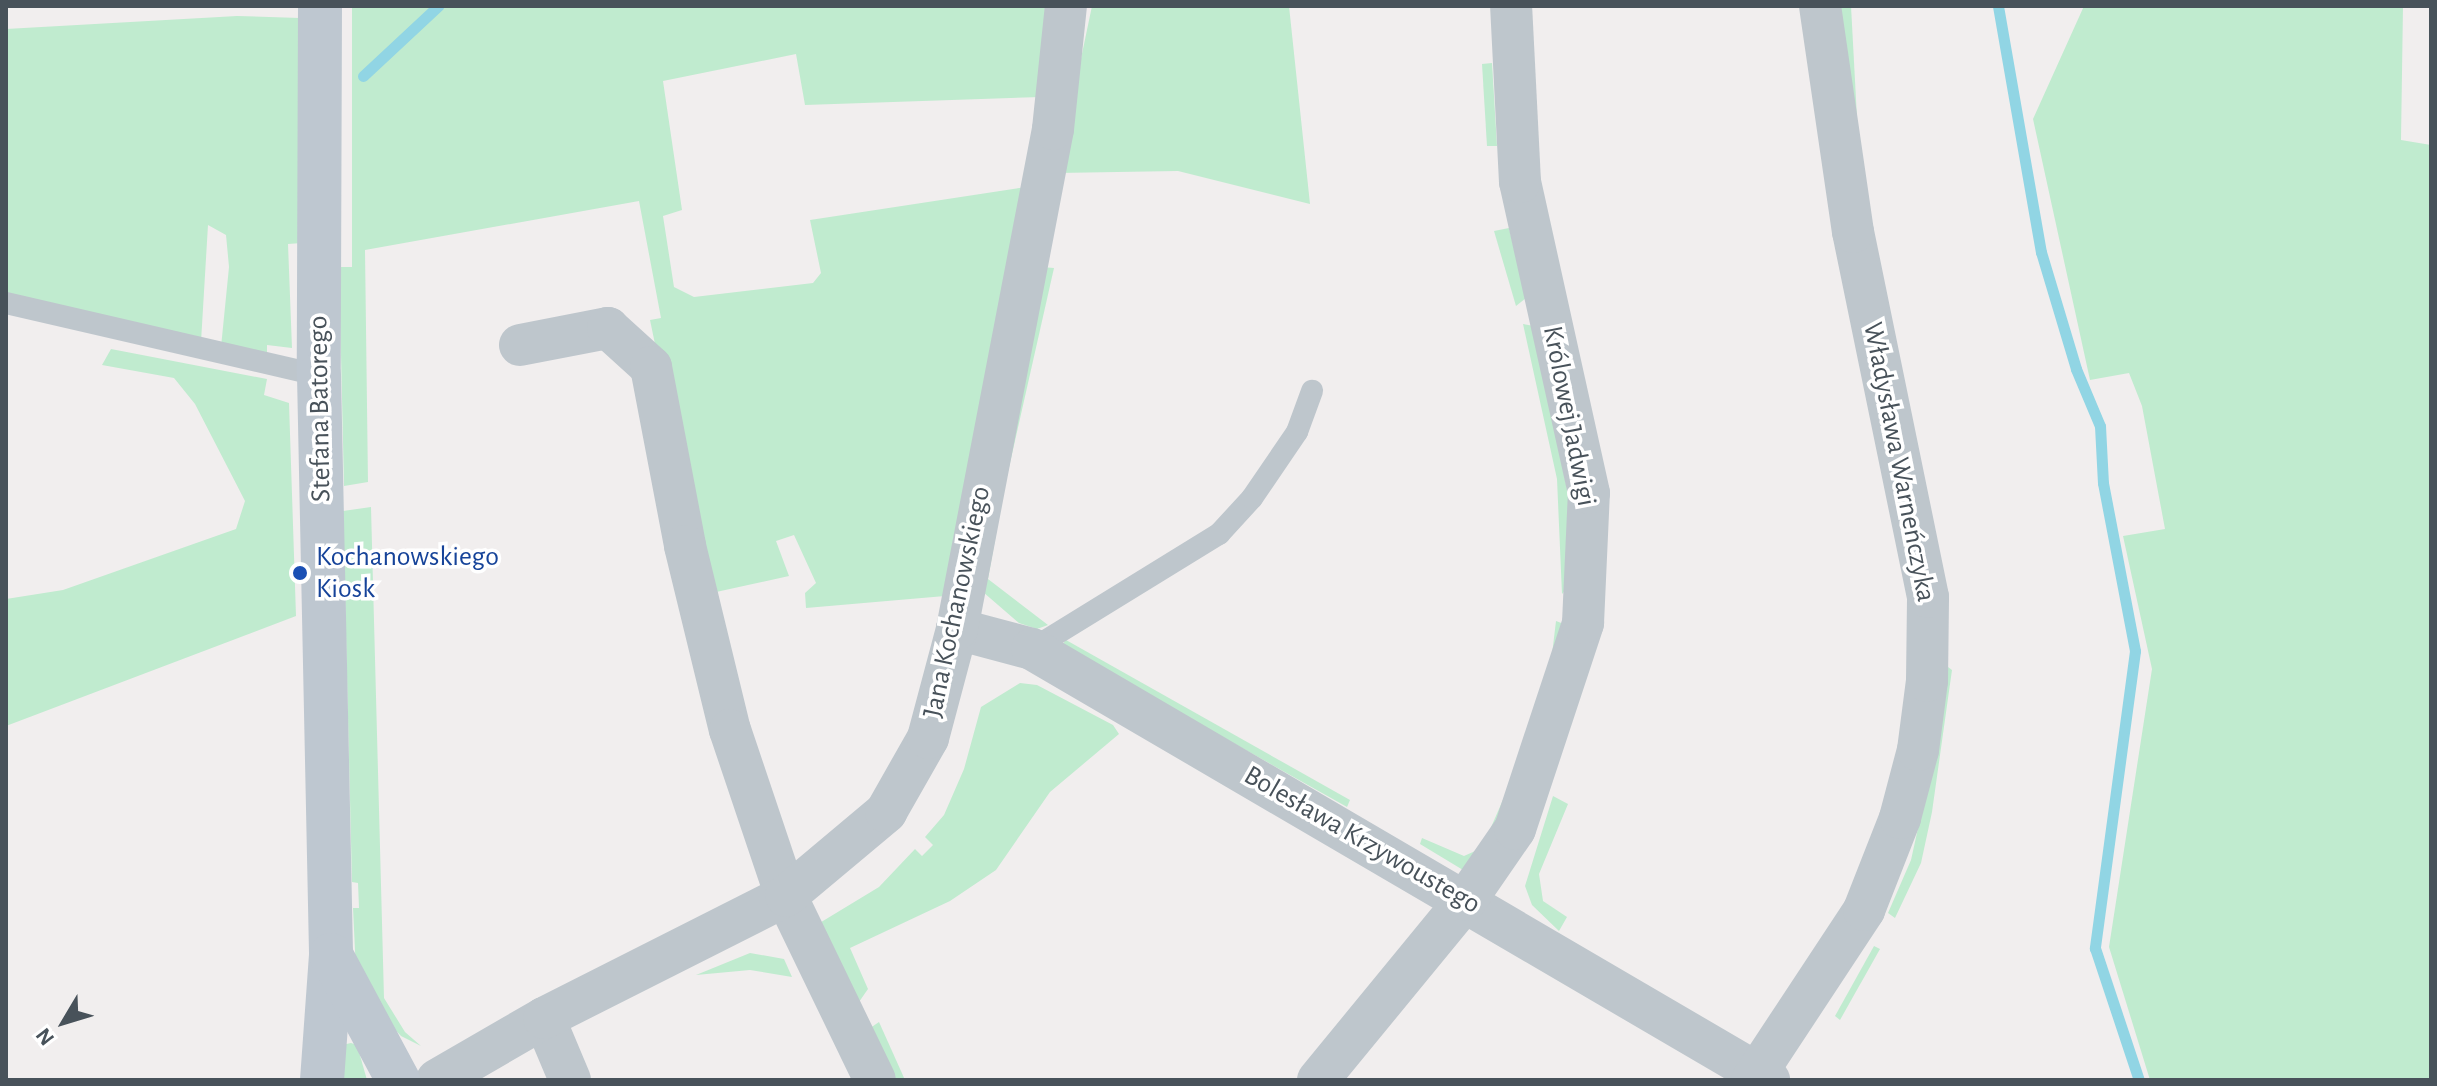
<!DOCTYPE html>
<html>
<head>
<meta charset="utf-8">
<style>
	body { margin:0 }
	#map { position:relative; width:2437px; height:1086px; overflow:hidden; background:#f1eeee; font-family:"Alegreya Sans",sans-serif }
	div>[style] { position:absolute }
	.green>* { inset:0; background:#c0ebcf }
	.stream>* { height:11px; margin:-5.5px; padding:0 5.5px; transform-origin:5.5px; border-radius:5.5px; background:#91d5e4 }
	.lane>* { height:22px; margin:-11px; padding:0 11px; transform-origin:11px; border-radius:11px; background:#bec6cc }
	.street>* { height:42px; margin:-21px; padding:0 21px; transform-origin:21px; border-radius:21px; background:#bec6cc }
	.secondary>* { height:44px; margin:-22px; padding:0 22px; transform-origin:22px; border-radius:22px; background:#bec7d0 }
	.dots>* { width:22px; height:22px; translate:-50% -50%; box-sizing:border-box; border:4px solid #fff; border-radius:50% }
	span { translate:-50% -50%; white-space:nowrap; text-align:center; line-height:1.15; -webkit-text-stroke:7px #fff; paint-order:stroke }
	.street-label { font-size:28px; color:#48525a }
	.transit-label { font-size:28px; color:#164399 }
	.left { translate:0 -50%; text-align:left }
	.frame { position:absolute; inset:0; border:8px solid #48525a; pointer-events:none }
	.north { position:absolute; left:24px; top:982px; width:80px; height:80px; -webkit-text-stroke:6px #fff; paint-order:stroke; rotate:232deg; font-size:22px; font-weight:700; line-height:32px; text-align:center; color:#48525a }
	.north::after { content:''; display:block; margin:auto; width:28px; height:36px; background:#48525a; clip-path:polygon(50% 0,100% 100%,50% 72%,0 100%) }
</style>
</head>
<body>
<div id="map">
	<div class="green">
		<i style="clip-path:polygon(352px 6px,1054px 6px,1041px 97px,805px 105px,796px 54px,663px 81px,682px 210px,663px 216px,674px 287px,694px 297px,813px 283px,821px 273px,810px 220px,1026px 187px,945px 596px,806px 608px,805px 593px,816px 583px,794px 535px,776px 541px,789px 576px,707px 594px,650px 320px,661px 318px,639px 201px,365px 250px,368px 482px,344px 486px,339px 267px,352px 267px)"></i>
		<i style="clip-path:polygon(1092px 6px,1289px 6px,1310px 204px,1178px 171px,1057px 173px)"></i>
		<i style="clip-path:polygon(1840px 6px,1851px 6px,1857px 118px)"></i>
		<i style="clip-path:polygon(2084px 6px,2403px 6px,2401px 140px,2431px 145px,2431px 1080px,2150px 1080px,2109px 947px,2152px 669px,2123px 536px,2165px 529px,2142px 406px,2129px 373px,2090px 380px,2033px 119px)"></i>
		<i style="clip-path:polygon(237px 16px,300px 18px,302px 243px,288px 244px,292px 348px,267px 345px,267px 358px,221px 347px,229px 267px,226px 235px,208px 225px,201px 342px,6px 295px,6px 29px)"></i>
		<i style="clip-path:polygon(1492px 63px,1497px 146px,1487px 146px,1482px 64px)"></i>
		<i style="clip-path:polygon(1509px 228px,1526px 298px,1516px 306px,1494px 231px)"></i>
		<i style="clip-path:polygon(1041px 267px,1054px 268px,1005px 485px)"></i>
		<i style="clip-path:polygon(1523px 324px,1534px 326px,1572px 514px,1569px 586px,1562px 594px,1557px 479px)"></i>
		<i style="clip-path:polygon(111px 349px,267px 379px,264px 395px,289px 403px,296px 616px,6px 726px,6px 599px,63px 590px,236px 529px,245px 501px,195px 404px,174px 378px,102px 365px)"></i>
		<i style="clip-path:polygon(371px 507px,384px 998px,405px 1032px,421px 1046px,401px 1036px,384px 1018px,356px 972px,353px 908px,359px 908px,358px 883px,352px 882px,343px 511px)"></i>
		<i style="clip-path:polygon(998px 523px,988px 579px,1048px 625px,1037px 629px,1019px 623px,983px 592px)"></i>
		<i style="clip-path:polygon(1556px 621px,1564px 624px,1499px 838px,1463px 870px,1420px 844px,1422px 838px,1464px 856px,1482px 848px,1519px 763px,1550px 671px)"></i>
		<i style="clip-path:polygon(1066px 640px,1350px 800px,1347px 807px,1061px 646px)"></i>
		<i style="clip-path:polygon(1944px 664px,1952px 670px,1932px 812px,1921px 863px,1895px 918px,1888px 913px,1911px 860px,1935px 751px)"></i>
		<i style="clip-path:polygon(1020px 683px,1037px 685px,1113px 725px,1119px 734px,1050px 792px,996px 870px,950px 901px,850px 948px,868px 989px,852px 1012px,813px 927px,879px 887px,915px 849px,922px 856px,933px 845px,925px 837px,944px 815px,964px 769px,981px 707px)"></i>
		<i style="clip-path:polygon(1553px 796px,1568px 804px,1539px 874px,1543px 901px,1567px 917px,1559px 931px,1532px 905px,1525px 886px)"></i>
		<i style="clip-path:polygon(1874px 946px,1880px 949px,1840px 1020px,1835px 1016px)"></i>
		<i style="clip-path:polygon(750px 953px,784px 959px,792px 977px,750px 970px,696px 975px)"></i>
		<i style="clip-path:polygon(879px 1022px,905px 1080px,886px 1080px,863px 1033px)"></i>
		<i style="clip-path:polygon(351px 1043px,357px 1045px,367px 1080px,336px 1080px,342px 1045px)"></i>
	</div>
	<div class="stream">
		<i style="left:1998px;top:6px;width:250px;rotate:80.1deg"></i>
		<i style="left:2041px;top:252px;width:122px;rotate:73.3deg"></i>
		<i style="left:2076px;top:369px;width:62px;rotate:67.2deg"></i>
		<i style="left:2100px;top:426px;width:57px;rotate:87deg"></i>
		<i style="left:2103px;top:483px;width:171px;rotate:79.2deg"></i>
		<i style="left:2135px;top:651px;width:300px;rotate:97.7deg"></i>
		<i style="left:2095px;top:948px;width:139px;rotate:71.6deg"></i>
		<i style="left:363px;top:76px;width:103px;rotate:-43deg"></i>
	</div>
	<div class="lane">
		<i style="left:6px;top:303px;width:321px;rotate:13deg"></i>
		<i style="left:1032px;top:649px;width:220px;rotate:-31.6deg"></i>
		<i style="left:1219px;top:534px;width:49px;rotate:-47.5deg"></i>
		<i style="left:1252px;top:498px;width:80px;rotate:-55.7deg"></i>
		<i style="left:1297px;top:432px;width:44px;rotate:-69.9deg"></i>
	</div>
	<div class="street">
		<i style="left:520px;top:345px;width:90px;rotate:-10.9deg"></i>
		<i style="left:608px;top:328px;width:58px;rotate:42.2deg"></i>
		<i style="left:651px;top:367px;width:182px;rotate:79.2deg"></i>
		<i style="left:685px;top:546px;width:189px;rotate:76.3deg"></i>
		<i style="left:730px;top:730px;width:175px;rotate:71.4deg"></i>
		<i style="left:786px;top:896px;width:204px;rotate:64.2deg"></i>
		<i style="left:957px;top:629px;width:78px;rotate:14.9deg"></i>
		<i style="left:1032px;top:649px;width:854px;rotate:30.32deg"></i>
		<i style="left:544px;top:1018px;width:67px;rotate:67.2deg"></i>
		<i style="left:437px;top:1080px;width:124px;rotate:-30.1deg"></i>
		<i style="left:544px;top:1018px;width:271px;rotate:-26.8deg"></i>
		<i style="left:786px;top:896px;width:131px;rotate:-40deg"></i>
		<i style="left:886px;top:812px;width:85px;rotate:-60.4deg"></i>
		<i style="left:928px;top:738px;width:113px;rotate:-75.1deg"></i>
		<i style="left:957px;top:629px;width:509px;rotate:-79.13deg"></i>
		<i style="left:1053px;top:129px;width:124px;rotate:-84deg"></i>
		<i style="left:1318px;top:1080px;width:233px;rotate:-50.6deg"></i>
		<i style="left:1466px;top:900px;width:86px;rotate:-55.4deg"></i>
		<i style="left:1515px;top:829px;width:217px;rotate:-71.7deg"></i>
		<i style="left:1583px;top:623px;width:130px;rotate:-87.4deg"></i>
		<i style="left:1589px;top:493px;width:319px;rotate:-102.5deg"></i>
		<i style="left:1520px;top:182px;width:176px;rotate:-92.9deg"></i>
		<i style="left:1752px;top:1080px;width:204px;rotate:-56.6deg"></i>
		<i style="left:1864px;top:910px;width:99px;rotate:-68.6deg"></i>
		<i style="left:1900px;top:818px;width:70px;rotate:-75.2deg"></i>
		<i style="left:1918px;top:750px;width:70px;rotate:-82.6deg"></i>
		<i style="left:1927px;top:681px;width:84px;rotate:-89.3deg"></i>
		<i style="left:1928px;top:597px;width:373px;rotate:-101.6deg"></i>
		<i style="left:1853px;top:232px;width:228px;rotate:-98.3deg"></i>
	</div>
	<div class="secondary">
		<i style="left:320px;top:6px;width:369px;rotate:90.2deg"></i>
		<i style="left:319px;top:375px;width:580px;rotate:88.81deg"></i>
		<i style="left:331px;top:955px;width:125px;rotate:94.1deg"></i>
		<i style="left:331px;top:955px;width:142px;rotate:61.8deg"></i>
	</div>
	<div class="dots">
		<i style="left:300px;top:573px;background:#1a4fb4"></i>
	</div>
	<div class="street-label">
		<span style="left:320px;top:409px;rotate:-91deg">Stefana Batorego</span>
		<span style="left:1569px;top:416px;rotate:79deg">Królowej Jadwigi</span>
		<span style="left:1899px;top:462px;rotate:79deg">Władysława Warneńczyka</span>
		<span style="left:957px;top:602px;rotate:-78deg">Jana Kochanowskiego</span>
		<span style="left:1362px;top:840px;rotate:30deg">Bolesława Krzywoustego</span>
	</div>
	<div class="transit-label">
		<span class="left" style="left:316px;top:573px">Kochanowskiego<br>Kiosk</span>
	</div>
	<div class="frame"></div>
	<div class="north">N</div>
</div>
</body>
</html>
